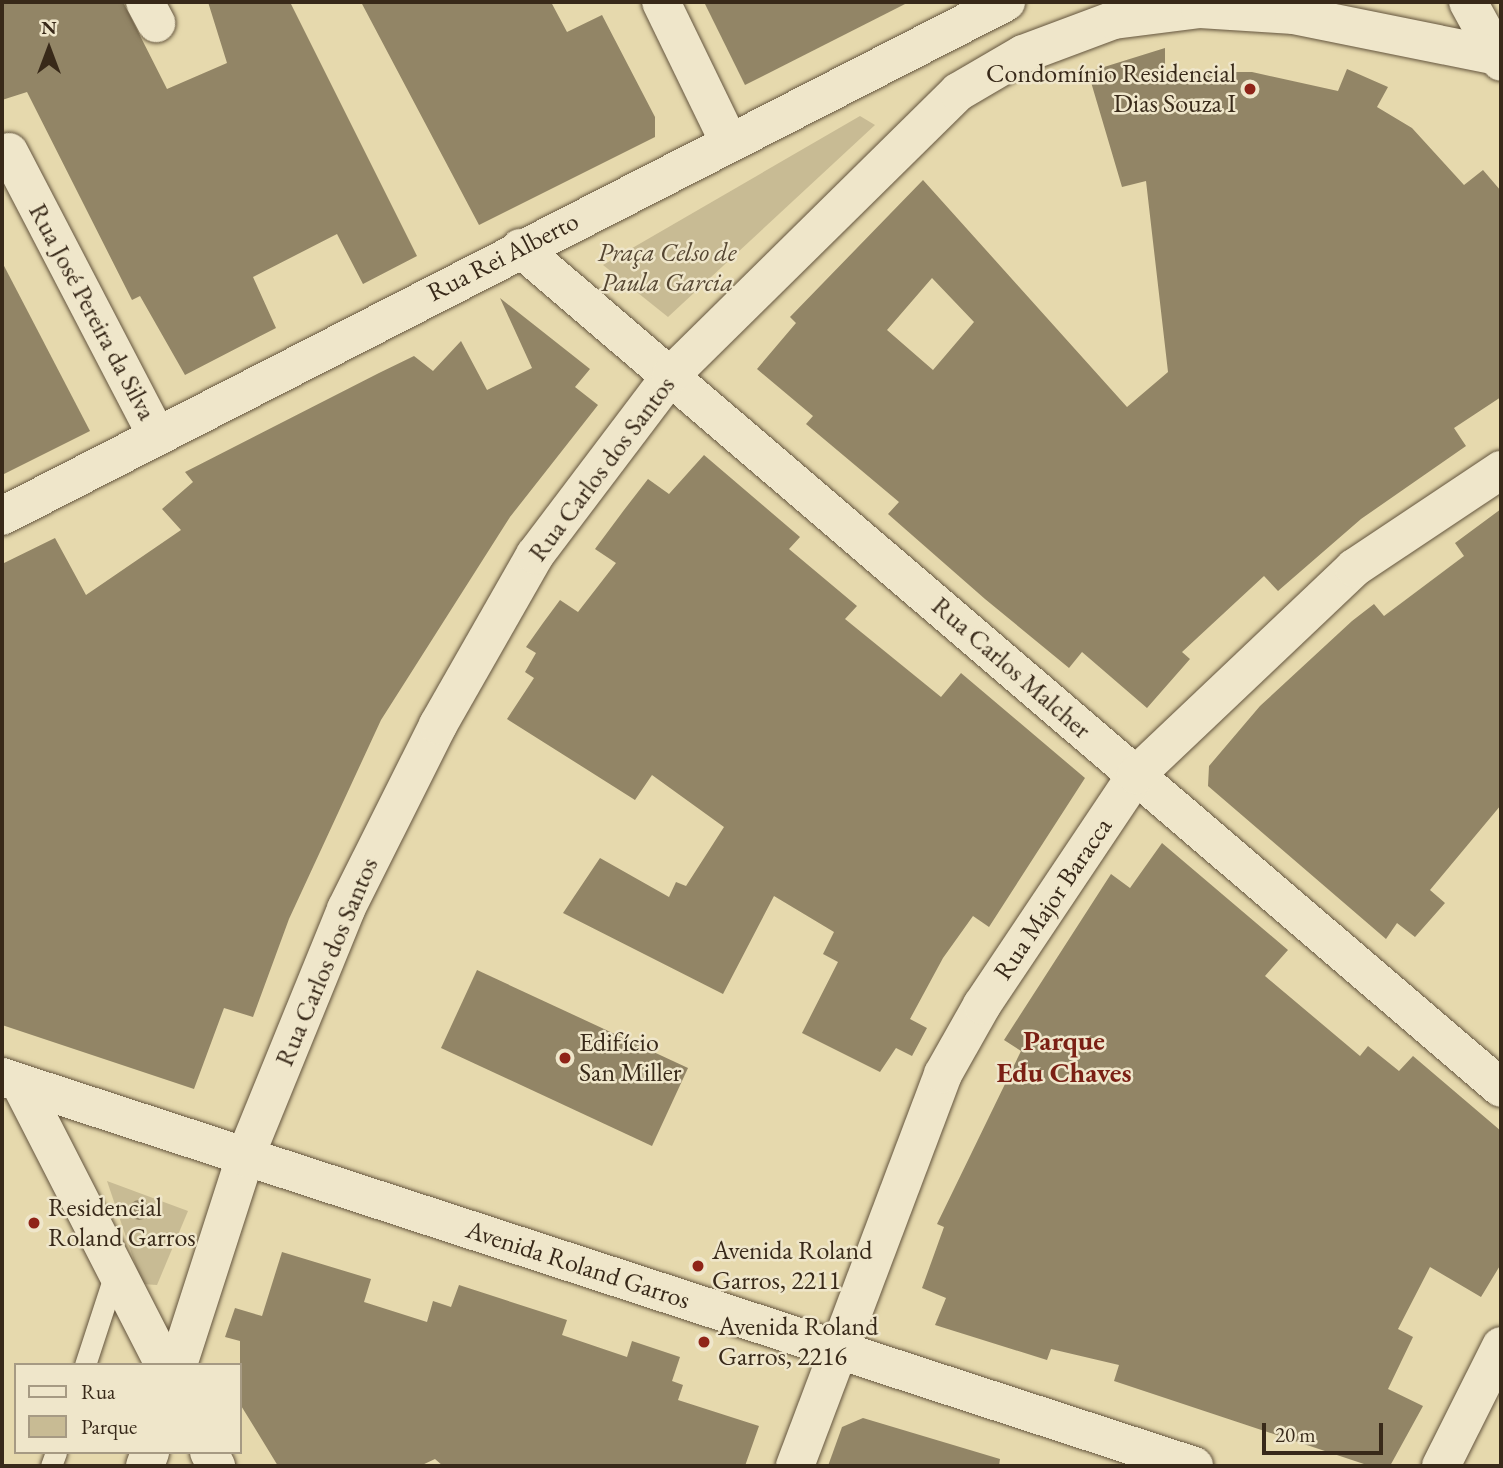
<!DOCTYPE html>
<html>
<head>
<meta charset="utf-8">
<style>
	body { margin:0 }
	#map { position:relative; width:1503px; height:1468px; overflow:hidden; background:#e6d9ad; font-family:"EB Garamond",serif }
	div>[style] { position:absolute }
	.green>* { inset:0; background:#c8bb94 }
	.building>* { inset:0; background:#928566 }
	.roads { filter:drop-shadow(0 0 2px #64553e) drop-shadow(0 0 2px #64553e) }
	.service>* { height:21px; margin:-10.5px; padding:0 10.5px; transform-origin:10.5px; border-radius:10.5px; background:#efe6ca }
	.minor>* { height:38px; margin:-19px; padding:0 19px; transform-origin:19px; border-radius:19px; background:#efe6ca }
	.tertiary>* { height:38px; margin:-19px; padding:0 19px; transform-origin:19px; border-radius:19px; background:#efe6ca }
	.trees>* { width:20px; height:20px; margin:-10px; border-radius:50%; background:#968869 }
	.dots>* { width:19px; height:19px; translate:-50% -50%; box-sizing:border-box; border:4px solid #efe6ca; border-radius:50% }
	span { translate:-50% -50%; white-space:nowrap; text-align:center; line-height:1.15; -webkit-text-stroke:5px #efe6ca; paint-order:stroke }
	.poi-label { font-size:26px; color:#382919 }
	.right { translate:-100% -50%; text-align:right }
	.left { translate:0 -50%; text-align:left }
	.park-label { font-size:26px; color:#554632; font-style:italic }
	.street-label { font-size:26px; color:#382919 }
	.neighbourhood-label { font-size:28px; color:#7a1f14; font-weight:700 }
	.frame { position:absolute; inset:0; border:4px solid #382919; pointer-events:none }
	.legend { position:absolute; left:14px; top:1363px; width:228px; height:91px; box-sizing:border-box; background:#efe6ca; border:2px solid #a69a83; margin:0; padding:9px 12px; list-style:none; font-size:21px; color:#382919 }
	.legend li { display:flex; align-items:center; gap:14px; height:35px }
	.legend b { width:35px; border:2px solid #a69a83 }
	.north { position:absolute; left:14px; top:14px; width:70px; height:70px; -webkit-text-stroke:5px #efe6ca; paint-order:stroke; rotate:0deg; font-size:19px; font-weight:700; line-height:28px; text-align:center; color:#382919 }
	.north::after { content:''; display:block; margin:auto; width:24px; height:32px; background:#382919; clip-path:polygon(50% 0,100% 100%,50% 72%,0 100%) }
	.scale { position:absolute; left:1262px; top:1423px; width:121px; height:32px; box-sizing:border-box; border:4px solid #382919; border-top:0; padding-left:9px; font-size:21px; line-height:24px; white-space:nowrap; color:#382919; -webkit-text-stroke:5px #efe6ca; paint-order:stroke }
</style>
</head>
<body>
<div id="map">
	<div class="green">
		<i style="clip-path:polygon(860px 116px,875px 125px,668px 317px,603px 265px)"></i>
		<i style="clip-path:polygon(107px 1181px,188px 1211px,157px 1285px,142px 1284px)"></i>
	</div>
	<div class="building">
		<i style="clip-path:polygon(2px 2px,123px 2px,167px 89px,227px 63px,208px 2px,290px 2px,417px 256px,363px 284px,337px 234px,253px 277px,276px 328px,185px 375px,140px 296px,132px 300px,27px 92px,2px 100px)"></i>
		<i style="clip-path:polygon(361px 2px,551px 2px,567px 32px,602px 15px,655px 117px,655px 137px,479px 225px)"></i>
		<i style="clip-path:polygon(704px 2px,909px 2px,745px 85px)"></i>
		<i style="clip-path:polygon(evenodd,1165px 48px,1165px 72px,1252px 72px,1338px 91px,1347px 69px,1388px 87px,1377px 107px,1412px 128px,1464px 185px,1483px 170px,1501px 191px,1501px 397px,1454px 428px,1466px 446px,1361px 519px,1278px 591px,1264px 576px,1182px 652px,1190px 659px,1147px 708px,1082px 652px,1069px 668px,985px 599px,888px 514px,899px 502px,806px 424px,813px 416px,757px 369px,796px 323px,790px 317px,923px 180px,1127px 407px,1168px 372px,1146px 181px,1122px 187px,1088px 72px,1165px 48px,932px 278px,974px 322px,933px 370px,887px 330px,932px 278px)"></i>
		<i style="clip-path:polygon(2px 262px,90px 431px,2px 475px)"></i>
		<i style="clip-path:polygon(500px 298px,590px 369px,575px 387px,598px 405px,510px 517px,381px 720px,289px 919px,253px 1017px,224px 1008px,194px 1089px,2px 1025px,2px 564px,55px 538px,86px 595px,181px 530px,162px 509px,193px 482px,185px 472px,379px 373px,414px 356px,433px 371px,461px 341px,487px 390px,532px 368px)"></i>
		<i style="clip-path:polygon(704px 455px,800px 537px,789px 549px,857px 606px,845px 619px,941px 697px,961px 673px,1085px 778px,989px 927px,973px 916px,943px 958px,910px 1019px,927px 1028px,912px 1056px,896px 1048px,880px 1072px,802px 1033px,838px 962px,823px 954px,834px 932px,774px 896px,723px 994px,563px 913px,600px 858px,669px 897px,676px 882px,686px 886px,724px 827px,652px 775px,635px 800px,507px 719px,534px 678px,525px 672px,536px 653px,526px 647px,543px 623px,560px 600px,578px 612px,616px 563px,595px 549px,624px 510px,648px 479px,669px 494px)"></i>
		<i style="clip-path:polygon(1501px 509px,1501px 805px,1430px 890px,1445px 903px,1415px 937px,1397px 923px,1386px 939px,1208px 786px,1209px 766px,1260px 706px,1352px 621px,1374px 604px,1384px 616px,1464px 556px,1455px 543px)"></i>
		<i style="clip-path:polygon(1162px 843px,1288px 950px,1265px 976px,1360px 1056px,1368px 1046px,1399px 1071px,1413px 1056px,1501px 1131px,1501px 1264px,1481px 1297px,1430px 1267px,1398px 1329px,1413px 1337px,1388px 1389px,1423px 1406px,1390px 1466px,1370px 1466px,1114px 1381px,1119px 1365px,1051px 1349px,1047px 1360px,935px 1325px,946px 1298px,922px 1288px,944px 1227px,937px 1224px,1021px 1051px,1004px 1040px,1111px 874px,1130px 888px)"></i>
		<i style="clip-path:polygon(477px 970px,688px 1068px,652px 1146px,441px 1048px)"></i>
		<i style="clip-path:polygon(282px 1252px,371px 1279px,364px 1302px,427px 1322px,433px 1301px,451px 1307px,459px 1285px,567px 1320px,562px 1335px,627px 1357px,632px 1341px,680px 1357px,672px 1381px,683px 1385px,678px 1400px,759px 1426px,745px 1466px,443px 1466px,435px 1459px,420px 1466px,278px 1466px,240px 1404px,240px 1341px,225px 1337px,235px 1308px,262px 1316px)"></i>
		<i style="clip-path:polygon(863px 1418px,1000px 1459px,999px 1466px,828px 1466px,842px 1427px)"></i>
	</div>
	<div class="roads">
		<div class="service">
			<i style="left:85px;top:1365px;width:100px;rotate:-71.9deg"></i>
			<i style="left:51px;top:1466px;width:15px;rotate:-70deg"></i>
		</div>
		<div class="minor">
			<i style="left:145px;top:2px;width:24px;rotate:62deg"></i>
			<i style="left:661px;top:2px;width:153px;rotate:64.1deg"></i>
			<i style="left:1468px;top:2px;width:68px;rotate:61.2deg"></i>
			<i style="left:9px;top:152px;width:320px;rotate:62.5deg"></i>
			<i style="left:520px;top:248px;width:1291px;rotate:40.57deg"></i>
			<i style="left:2px;top:516px;width:1128px;rotate:-27.11deg"></i>
			<i style="left:20px;top:1083px;width:317px;rotate:62.9deg"></i>
			<i style="left:178px;top:1365px;width:219px;rotate:-72.1deg"></i>
			<i style="left:245px;top:1157px;width:268px;rotate:-67.8deg"></i>
			<i style="left:346px;top:909px;width:206px;rotate:-63.4deg"></i>
			<i style="left:438px;top:725px;width:196px;rotate:-60.3deg"></i>
			<i style="left:535px;top:555px;width:226px;rotate:-52.9deg"></i>
			<i style="left:671px;top:375px;width:403px;rotate:-44.6deg"></i>
			<i style="left:958px;top:92px;width:75px;rotate:-30.3deg"></i>
			<i style="left:1023px;top:54px;width:97px;rotate:-20.5deg"></i>
			<i style="left:1114px;top:20px;width:87px;rotate:-7.3deg"></i>
			<i style="left:1200px;top:9px;width:94px;rotate:3.7deg"></i>
			<i style="left:1294px;top:15px;width:208px;rotate:11.4deg"></i>
			<i style="left:209px;top:1452px;width:16px;rotate:63deg"></i>
			<i style="left:145px;top:1466px;width:15px;rotate:-70deg"></i>
			<i style="left:795px;top:1466px;width:419px;rotate:-69.3deg"></i>
			<i style="left:943px;top:1074px;width:79px;rotate:-60.5deg"></i>
			<i style="left:982px;top:1005px;width:277px;rotate:-56.2deg"></i>
			<i style="left:1136px;top:775px;width:301px;rotate:-43.5deg"></i>
			<i style="left:1354px;top:568px;width:177px;rotate:-33.7deg"></i>
			<i style="left:1441px;top:1466px;width:134px;rotate:-63.4deg"></i>
		</div>
		<div class="tertiary">
			<i style="left:2px;top:1077px;width:1254px;rotate:18.07deg"></i>
		</div>
	</div>
	<div class="trees">
		<i style="left:139px;top:1210px"></i>
	</div>
	<div class="dots">
		<i style="left:1250px;top:89px;background:#8f2418"></i>
		<i style="left:565px;top:1058px;background:#8f2418"></i>
		<i style="left:34px;top:1223px;background:#8f2418"></i>
		<i style="left:698px;top:1266px;background:#8f2418"></i>
		<i style="left:704px;top:1342px;background:#8f2418"></i>
	</div>
	<div class="poi-label">
		<span class="right" style="left:1236px;top:89px">Condomínio Residencial<br>Dias Souza I</span>
		<span class="left" style="left:579px;top:1058px">Edifício<br>San Miller</span>
		<span class="left" style="left:48px;top:1223px">Residencial<br>Roland Garros</span>
		<span class="left" style="left:712px;top:1266px">Avenida Roland<br>Garros, 2211</span>
		<span class="left" style="left:718px;top:1342px">Avenida Roland<br>Garros, 2216</span>
	</div>
	<div class="park-label">
		<span style="left:667px;top:268px">Praça Celso de<br>Paula Garcia</span>
	</div>
	<div class="street-label">
		<span style="left:503px;top:257px;rotate:-27deg">Rua Rei Alberto</span>
		<span style="left:92px;top:312px;rotate:62deg">Rua José Pereira da Silva</span>
		<span style="left:602px;top:469px;rotate:-53deg">Rua Carlos dos Santos</span>
		<span style="left:1011px;top:668px;rotate:41deg">Rua Carlos Malcher</span>
		<span style="left:1053px;top:899px;rotate:-56deg">Rua Major Baracca</span>
		<span style="left:327px;top:962px;rotate:-67deg">Rua Carlos dos Santos</span>
		<span style="left:578px;top:1265px;rotate:18deg">Avenida Roland Garros</span>
	</div>
	<div class="neighbourhood-label">
		<span style="left:1064px;top:1056px">Parque<br>Edu Chaves</span>
	</div>
	<div class="frame"></div>
	<ul class="legend">
	<li><b style="height:9px;background:#efe6ca"></b>Rua</li>
	<li><b style="height:19px;background:#c8bb94"></b>Parque</li>
	</ul>
	<div class="north">N</div>
	<div class="scale">20 m</div>
</div>
</body>
</html>
